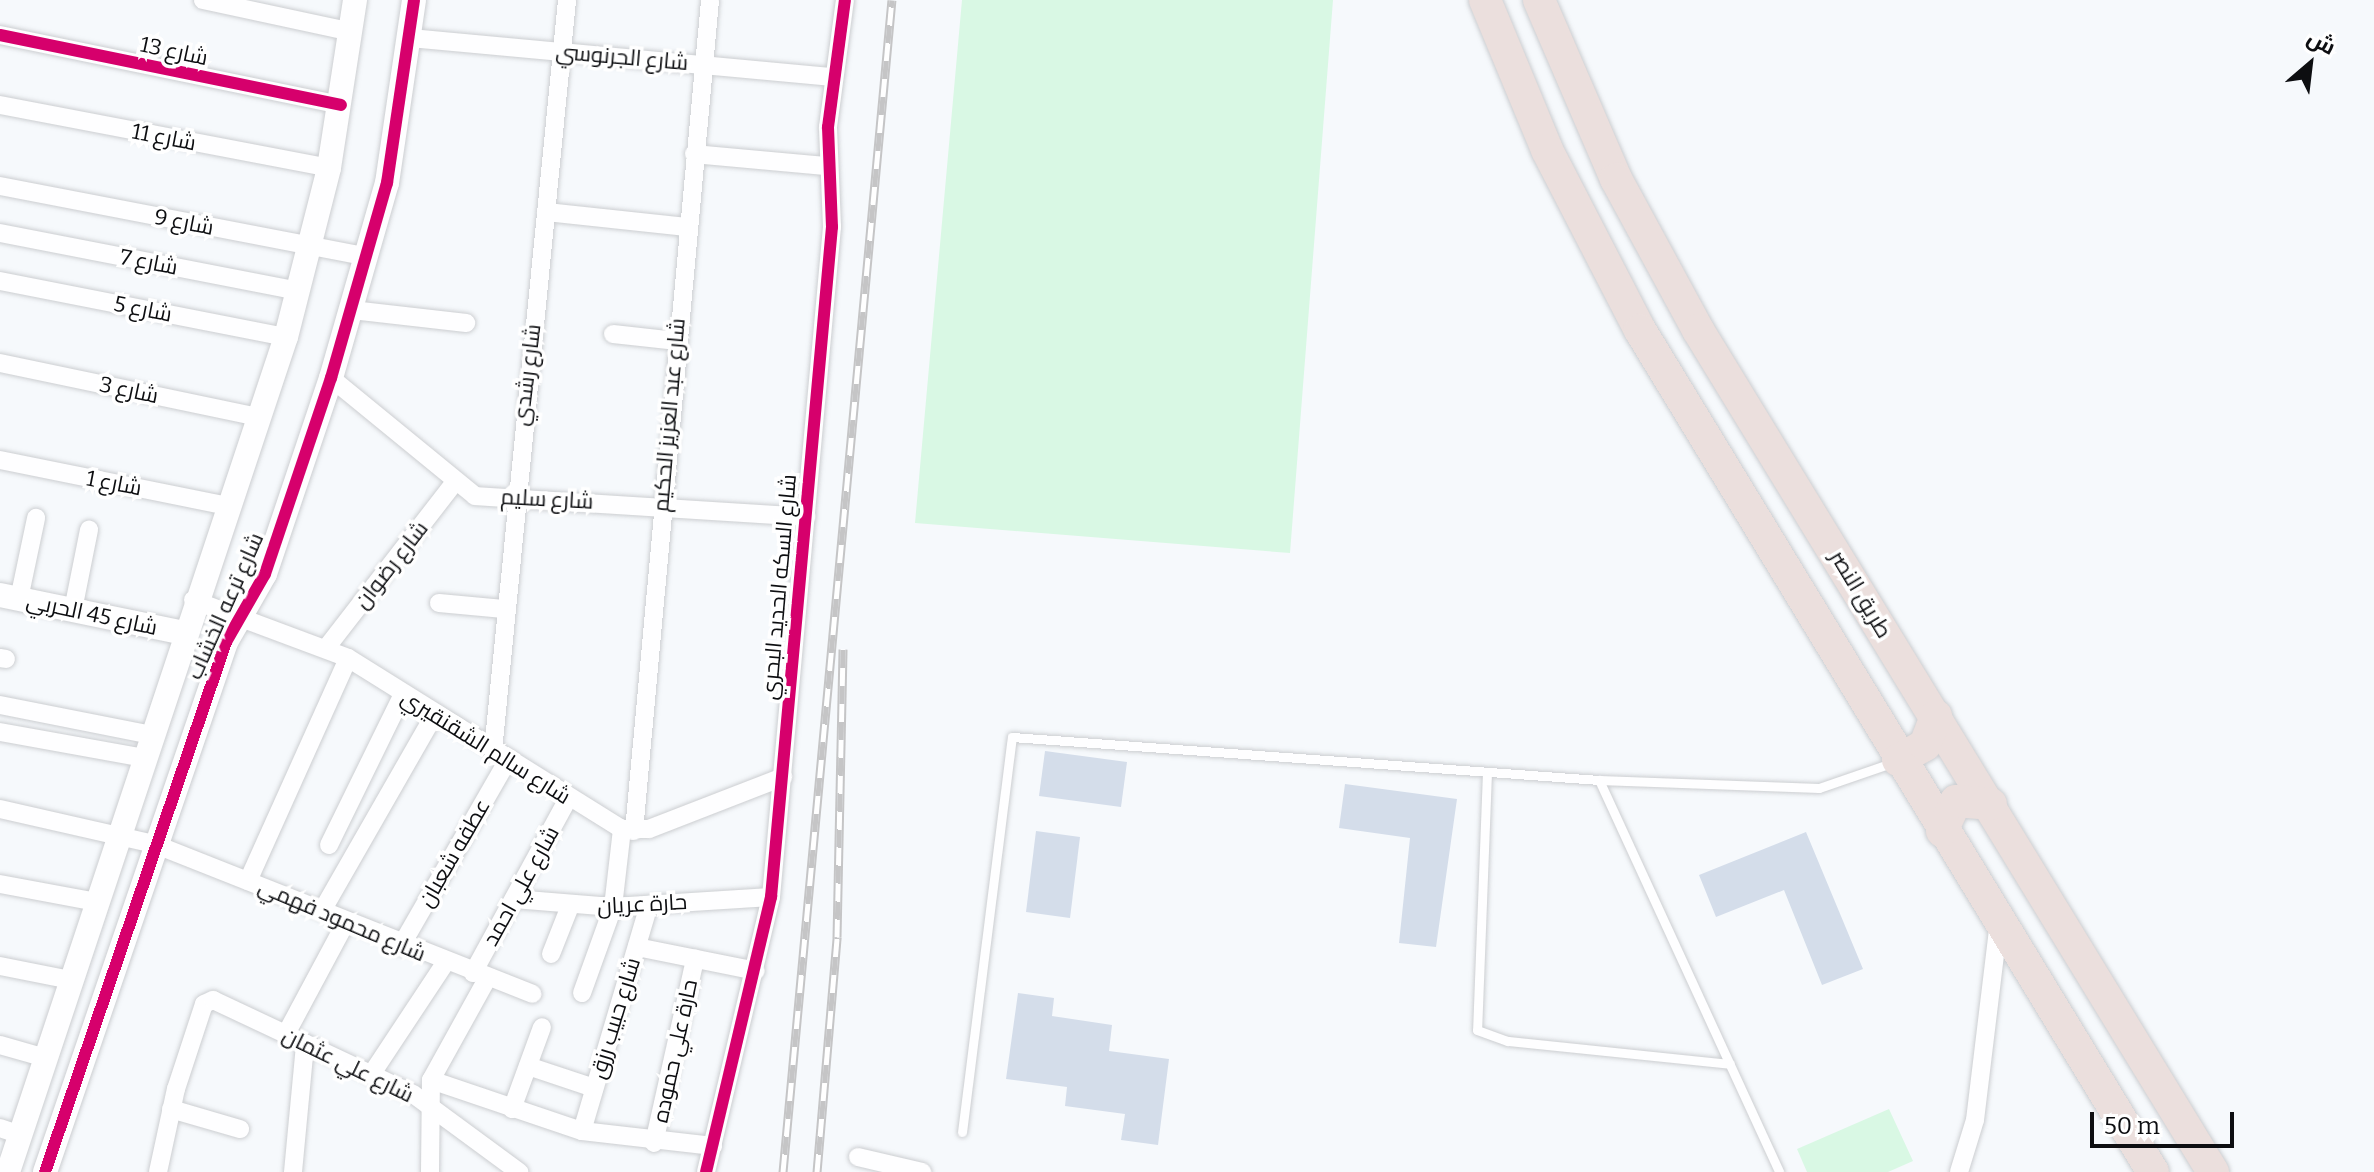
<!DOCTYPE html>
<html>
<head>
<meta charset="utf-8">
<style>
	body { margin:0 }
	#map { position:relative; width:2374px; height:1172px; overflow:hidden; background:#f6f9fc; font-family:Bitter,Cairo,serif }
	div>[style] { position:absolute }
	.green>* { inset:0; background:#d9f8e4 }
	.building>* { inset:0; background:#d4ddea }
	.roads { filter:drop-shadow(0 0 2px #ccced1) drop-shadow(0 0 2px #ccced1) }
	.lane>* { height:9px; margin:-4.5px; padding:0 4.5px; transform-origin:4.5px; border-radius:4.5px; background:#fefeff }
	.street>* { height:18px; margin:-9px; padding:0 9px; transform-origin:9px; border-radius:9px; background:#fefeff }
	.secondary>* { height:24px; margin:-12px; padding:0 12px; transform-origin:12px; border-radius:12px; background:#fefeff }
	.highway>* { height:32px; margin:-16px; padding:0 16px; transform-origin:16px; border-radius:16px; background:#ebdfdd }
	.rail>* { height:9px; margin-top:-4.5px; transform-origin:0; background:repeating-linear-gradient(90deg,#fff 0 18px,#c5c5c6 0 36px); box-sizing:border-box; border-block:2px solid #c5c5c6 }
	.cycleway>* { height:12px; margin:-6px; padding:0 6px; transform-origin:6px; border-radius:6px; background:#d6006c }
	span { translate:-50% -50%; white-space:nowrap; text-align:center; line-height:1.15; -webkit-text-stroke:7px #fff; paint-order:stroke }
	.street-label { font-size:22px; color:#0d0e11 }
	.north { position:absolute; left:2270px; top:24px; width:80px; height:80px; -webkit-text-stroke:6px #fff; paint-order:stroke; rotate:28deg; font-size:22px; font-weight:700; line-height:32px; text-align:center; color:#0d0e11 }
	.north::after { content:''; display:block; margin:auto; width:28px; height:36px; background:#0d0e11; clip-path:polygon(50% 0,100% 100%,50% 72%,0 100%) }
	.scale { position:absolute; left:2090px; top:1112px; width:144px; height:36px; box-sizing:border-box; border:4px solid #0d0e11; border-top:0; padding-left:10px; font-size:24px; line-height:28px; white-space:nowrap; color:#0d0e11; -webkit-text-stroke:6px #fff; paint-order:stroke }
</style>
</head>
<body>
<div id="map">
	<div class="green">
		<i style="clip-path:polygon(962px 0,1333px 0,1290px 553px,915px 523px)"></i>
		<i style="clip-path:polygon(1889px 1109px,1913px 1161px,1888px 1172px,1807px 1172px,1797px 1149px)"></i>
	</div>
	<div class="building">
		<i style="clip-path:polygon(1045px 751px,1127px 762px,1121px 807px,1039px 796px)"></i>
		<i style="clip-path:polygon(1345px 784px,1457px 799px,1436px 947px,1399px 943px,1410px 838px,1339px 828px)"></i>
		<i style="clip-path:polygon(1036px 831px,1080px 837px,1070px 918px,1026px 912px)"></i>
		<i style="clip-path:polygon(1806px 832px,1863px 969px,1822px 985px,1784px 890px,1716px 917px,1699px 875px)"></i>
		<i style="clip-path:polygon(1018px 993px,1054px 998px,1052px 1016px,1112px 1025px,1109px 1051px,1169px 1059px,1158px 1145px,1121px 1140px,1125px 1114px,1065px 1106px,1067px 1087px,1006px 1079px)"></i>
	</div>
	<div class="roads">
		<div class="lane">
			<i style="left:1487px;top:772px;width:258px;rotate:92.2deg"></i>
			<i style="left:1477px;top:1030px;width:33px;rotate:20deg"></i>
			<i style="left:1508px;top:1041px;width:223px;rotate:5.9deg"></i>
			<i style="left:1599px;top:780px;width:431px;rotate:65.3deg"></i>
			<i style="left:962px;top:1132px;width:398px;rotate:-82.8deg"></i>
			<i style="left:1012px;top:737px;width:589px;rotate:4.19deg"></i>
			<i style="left:1599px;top:780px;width:220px;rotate:2.1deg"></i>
			<i style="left:1819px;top:788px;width:79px;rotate:-19.1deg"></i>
		</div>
		<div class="street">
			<i style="left:203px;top:0;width:152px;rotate:12.1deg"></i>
			<i style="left:0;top:35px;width:348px;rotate:11.6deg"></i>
			<i style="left:411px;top:38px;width:423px;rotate:5.3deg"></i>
			<i style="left:0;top:105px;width:335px;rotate:10.8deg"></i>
			<i style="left:694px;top:154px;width:134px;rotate:5.2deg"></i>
			<i style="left:0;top:186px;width:375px;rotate:10.9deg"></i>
			<i style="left:546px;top:212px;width:142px;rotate:6.1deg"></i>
			<i style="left:0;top:233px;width:305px;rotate:11deg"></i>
			<i style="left:0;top:281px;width:291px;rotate:11.1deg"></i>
			<i style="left:352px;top:310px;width:115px;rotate:6.5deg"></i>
			<i style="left:613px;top:334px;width:63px;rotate:6.3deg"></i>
			<i style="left:0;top:363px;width:265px;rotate:11.8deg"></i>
			<i style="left:331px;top:378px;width:186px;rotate:39.3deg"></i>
			<i style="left:475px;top:496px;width:332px;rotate:3.6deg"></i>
			<i style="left:0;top:460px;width:233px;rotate:11.4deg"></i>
			<i style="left:19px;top:599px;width:83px;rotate:-78.1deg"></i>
			<i style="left:193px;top:600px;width:165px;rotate:20.5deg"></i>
			<i style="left:348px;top:658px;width:323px;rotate:32deg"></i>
			<i style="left:622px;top:829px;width:27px"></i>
			<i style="left:649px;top:829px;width:144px;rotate:-21.2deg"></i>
			<i style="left:439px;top:603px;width:65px;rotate:5.3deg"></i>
			<i style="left:73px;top:610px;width:82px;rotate:-78.7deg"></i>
			<i style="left:327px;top:647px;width:209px;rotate:-52.2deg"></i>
			<i style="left:0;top:658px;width:6px;rotate:9deg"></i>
			<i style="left:0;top:705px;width:154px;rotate:11.2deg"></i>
			<i style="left:0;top:732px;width:146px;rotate:10.2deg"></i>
			<i style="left:493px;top:751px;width:755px;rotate:-84.37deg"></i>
			<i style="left:0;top:809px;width:158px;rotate:12.8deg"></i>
			<i style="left:154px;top:844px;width:407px;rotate:21.6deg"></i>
			<i style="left:634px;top:831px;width:834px;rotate:-84.77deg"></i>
			<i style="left:329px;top:845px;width:168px;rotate:-63.9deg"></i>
			<i style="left:248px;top:881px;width:244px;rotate:-65.8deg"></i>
			<i style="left:0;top:884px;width:99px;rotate:10.5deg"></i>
			<i style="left:514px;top:899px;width:99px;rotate:4.6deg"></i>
			<i style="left:613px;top:907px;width:158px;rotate:-3.6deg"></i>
			<i style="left:322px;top:911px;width:227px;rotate:-60.2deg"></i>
			<i style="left:401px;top:946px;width:215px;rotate:-60.1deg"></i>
			<i style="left:637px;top:947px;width:121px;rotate:11.4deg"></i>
			<i style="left:551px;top:954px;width:52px;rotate:-68.4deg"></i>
			<i style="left:0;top:966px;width:72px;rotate:11.2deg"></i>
			<i style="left:473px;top:973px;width:198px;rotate:-61.4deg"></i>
			<i style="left:582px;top:993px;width:91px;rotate:-70.2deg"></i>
			<i style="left:613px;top:907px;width:79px;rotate:-83.4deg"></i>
			<i style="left:286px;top:1034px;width:127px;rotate:-61.8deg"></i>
			<i style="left:0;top:1045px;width:48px;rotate:15.8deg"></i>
			<i style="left:528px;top:1066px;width:70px;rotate:18.4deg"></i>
			<i style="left:371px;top:1075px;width:134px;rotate:-56.5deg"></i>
			<i style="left:431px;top:1080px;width:159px;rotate:18.7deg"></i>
			<i style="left:582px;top:1131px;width:132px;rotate:6.5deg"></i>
			<i style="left:171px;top:1109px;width:72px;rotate:16.2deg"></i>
			<i style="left:512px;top:1109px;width:87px;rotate:-69.9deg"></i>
			<i style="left:0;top:1128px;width:21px;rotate:19deg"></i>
			<i style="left:582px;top:1131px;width:236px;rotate:-73.5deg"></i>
			<i style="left:654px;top:1143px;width:189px;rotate:-77.4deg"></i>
			<i style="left:858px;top:1157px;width:66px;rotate:13.2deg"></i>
			<i style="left:158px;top:1172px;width:85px;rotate:-77.8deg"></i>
			<i style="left:176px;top:1089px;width:89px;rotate:-71.8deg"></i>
			<i style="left:204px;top:1004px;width:10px;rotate:-24deg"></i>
			<i style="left:213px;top:1000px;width:221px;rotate:25.2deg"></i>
			<i style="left:413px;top:1094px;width:132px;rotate:36.3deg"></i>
			<i style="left:293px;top:1172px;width:129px;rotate:-84.6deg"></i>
			<i style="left:430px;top:1172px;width:92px;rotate:-89.4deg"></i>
			<i style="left:431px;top:1080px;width:115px;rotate:-61deg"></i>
			<i style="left:706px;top:1172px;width:283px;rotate:-76.7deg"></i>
			<i style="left:771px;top:897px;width:673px;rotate:-84.8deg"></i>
			<i style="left:832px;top:227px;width:100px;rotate:-92.3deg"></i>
			<i style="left:828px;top:127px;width:128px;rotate:-82.4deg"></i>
			<i style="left:1959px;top:1172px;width:54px;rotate:-72.9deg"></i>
			<i style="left:1975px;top:1120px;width:199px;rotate:-83.1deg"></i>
		</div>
		<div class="secondary">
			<i style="left:0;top:595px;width:188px;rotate:11.7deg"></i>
			<i style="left:8px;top:1172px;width:880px;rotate:-71.59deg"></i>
			<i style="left:286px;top:337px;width:174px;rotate:-75.7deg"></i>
			<i style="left:329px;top:168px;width:170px;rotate:-81.2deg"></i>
			<i style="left:45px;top:1172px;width:560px;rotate:-71.14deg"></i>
			<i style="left:226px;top:642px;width:78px;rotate:-60.2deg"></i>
			<i style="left:265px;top:574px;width:207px;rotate:-71.4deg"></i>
			<i style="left:331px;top:378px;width:203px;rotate:-74deg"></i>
			<i style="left:387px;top:183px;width:185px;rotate:-81.6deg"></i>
		</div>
		<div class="highway">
			<i style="left:1485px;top:0;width:162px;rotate:67.5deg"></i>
			<i style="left:1547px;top:150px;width:203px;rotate:62.7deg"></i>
			<i style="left:1640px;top:330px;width:986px;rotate:58.65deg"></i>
			<i style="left:1539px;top:0;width:195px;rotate:66.7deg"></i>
			<i style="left:1616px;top:179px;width:172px;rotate:61.5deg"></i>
			<i style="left:1698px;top:330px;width:987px;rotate:58.55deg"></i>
			<i style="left:1898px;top:760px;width:31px;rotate:-29deg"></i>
			<i style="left:1925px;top:745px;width:31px;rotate:-69deg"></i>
			<i style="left:1942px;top:831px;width:33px;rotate:-65deg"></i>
			<i style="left:1956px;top:801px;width:35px;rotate:5deg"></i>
		</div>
	</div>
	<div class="rail">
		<i style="left:783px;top:1172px;width:1177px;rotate:-84.69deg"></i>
		<i style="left:817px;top:1172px;width:236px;rotate:-85.1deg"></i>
		<i style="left:837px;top:937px;width:288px;rotate:-88.8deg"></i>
	</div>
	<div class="cycleway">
		<i style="left:0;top:35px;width:348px;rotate:11.6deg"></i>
		<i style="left:45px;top:1172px;width:560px;rotate:-71.14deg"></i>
		<i style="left:226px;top:642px;width:78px;rotate:-60.2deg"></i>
		<i style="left:265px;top:574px;width:207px;rotate:-71.4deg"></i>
		<i style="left:331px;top:378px;width:203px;rotate:-74deg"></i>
		<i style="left:387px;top:183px;width:185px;rotate:-81.6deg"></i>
		<i style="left:706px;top:1172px;width:283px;rotate:-76.7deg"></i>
		<i style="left:771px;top:897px;width:673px;rotate:-84.8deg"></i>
		<i style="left:832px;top:227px;width:100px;rotate:-92.3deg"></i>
		<i style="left:828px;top:127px;width:128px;rotate:-82.4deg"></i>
	</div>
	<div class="street-label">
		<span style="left:174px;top:51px;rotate:12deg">شارع 13</span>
		<span style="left:622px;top:57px;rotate:5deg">شارع الجرنوسي</span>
		<span style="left:164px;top:137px;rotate:11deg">شارع 11</span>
		<span style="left:184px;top:222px;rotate:11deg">شارع 9</span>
		<span style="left:149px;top:262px;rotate:11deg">شارع 7</span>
		<span style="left:143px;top:309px;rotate:11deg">شارع 5</span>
		<span style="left:527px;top:375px;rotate:-83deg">شارع رشدي</span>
		<span style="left:129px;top:390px;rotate:12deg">شارع 3</span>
		<span style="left:669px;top:415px;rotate:-85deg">شارع عبد العزيز الحكيم</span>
		<span style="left:114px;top:483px;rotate:11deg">شارع 1</span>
		<span style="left:547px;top:499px;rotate:3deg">شارع سليم</span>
		<span style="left:391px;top:565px;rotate:-52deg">شارع رضوان</span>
		<span style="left:779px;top:587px;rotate:-85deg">شارع السكه الحديد البحري</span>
		<span style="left:1861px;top:594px;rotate:59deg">طريق النصر</span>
		<span style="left:225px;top:606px;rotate:-66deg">شارع ترعه الخشاب</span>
		<span style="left:92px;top:614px;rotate:12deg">شارع 45 الحربي</span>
		<span style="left:486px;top:747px;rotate:32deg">شارع سالم الشقنقيري</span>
		<span style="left:454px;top:853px;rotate:-60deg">عطفه شعبان</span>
		<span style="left:521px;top:886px;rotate:-61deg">شارع علي احمد</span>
		<span style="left:642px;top:904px;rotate:-3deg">حارة عريان</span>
		<span style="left:342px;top:920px;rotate:23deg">شارع محمود فهمي</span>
		<span style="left:615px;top:1018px;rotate:-73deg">شارع حبيب رزق</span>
		<span style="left:675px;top:1051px;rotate:-78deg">حارة علي حموده</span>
		<span style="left:348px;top:1065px;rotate:26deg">شارع علي عثمان</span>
	</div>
	<div class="north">ش</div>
	<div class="scale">50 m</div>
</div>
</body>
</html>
